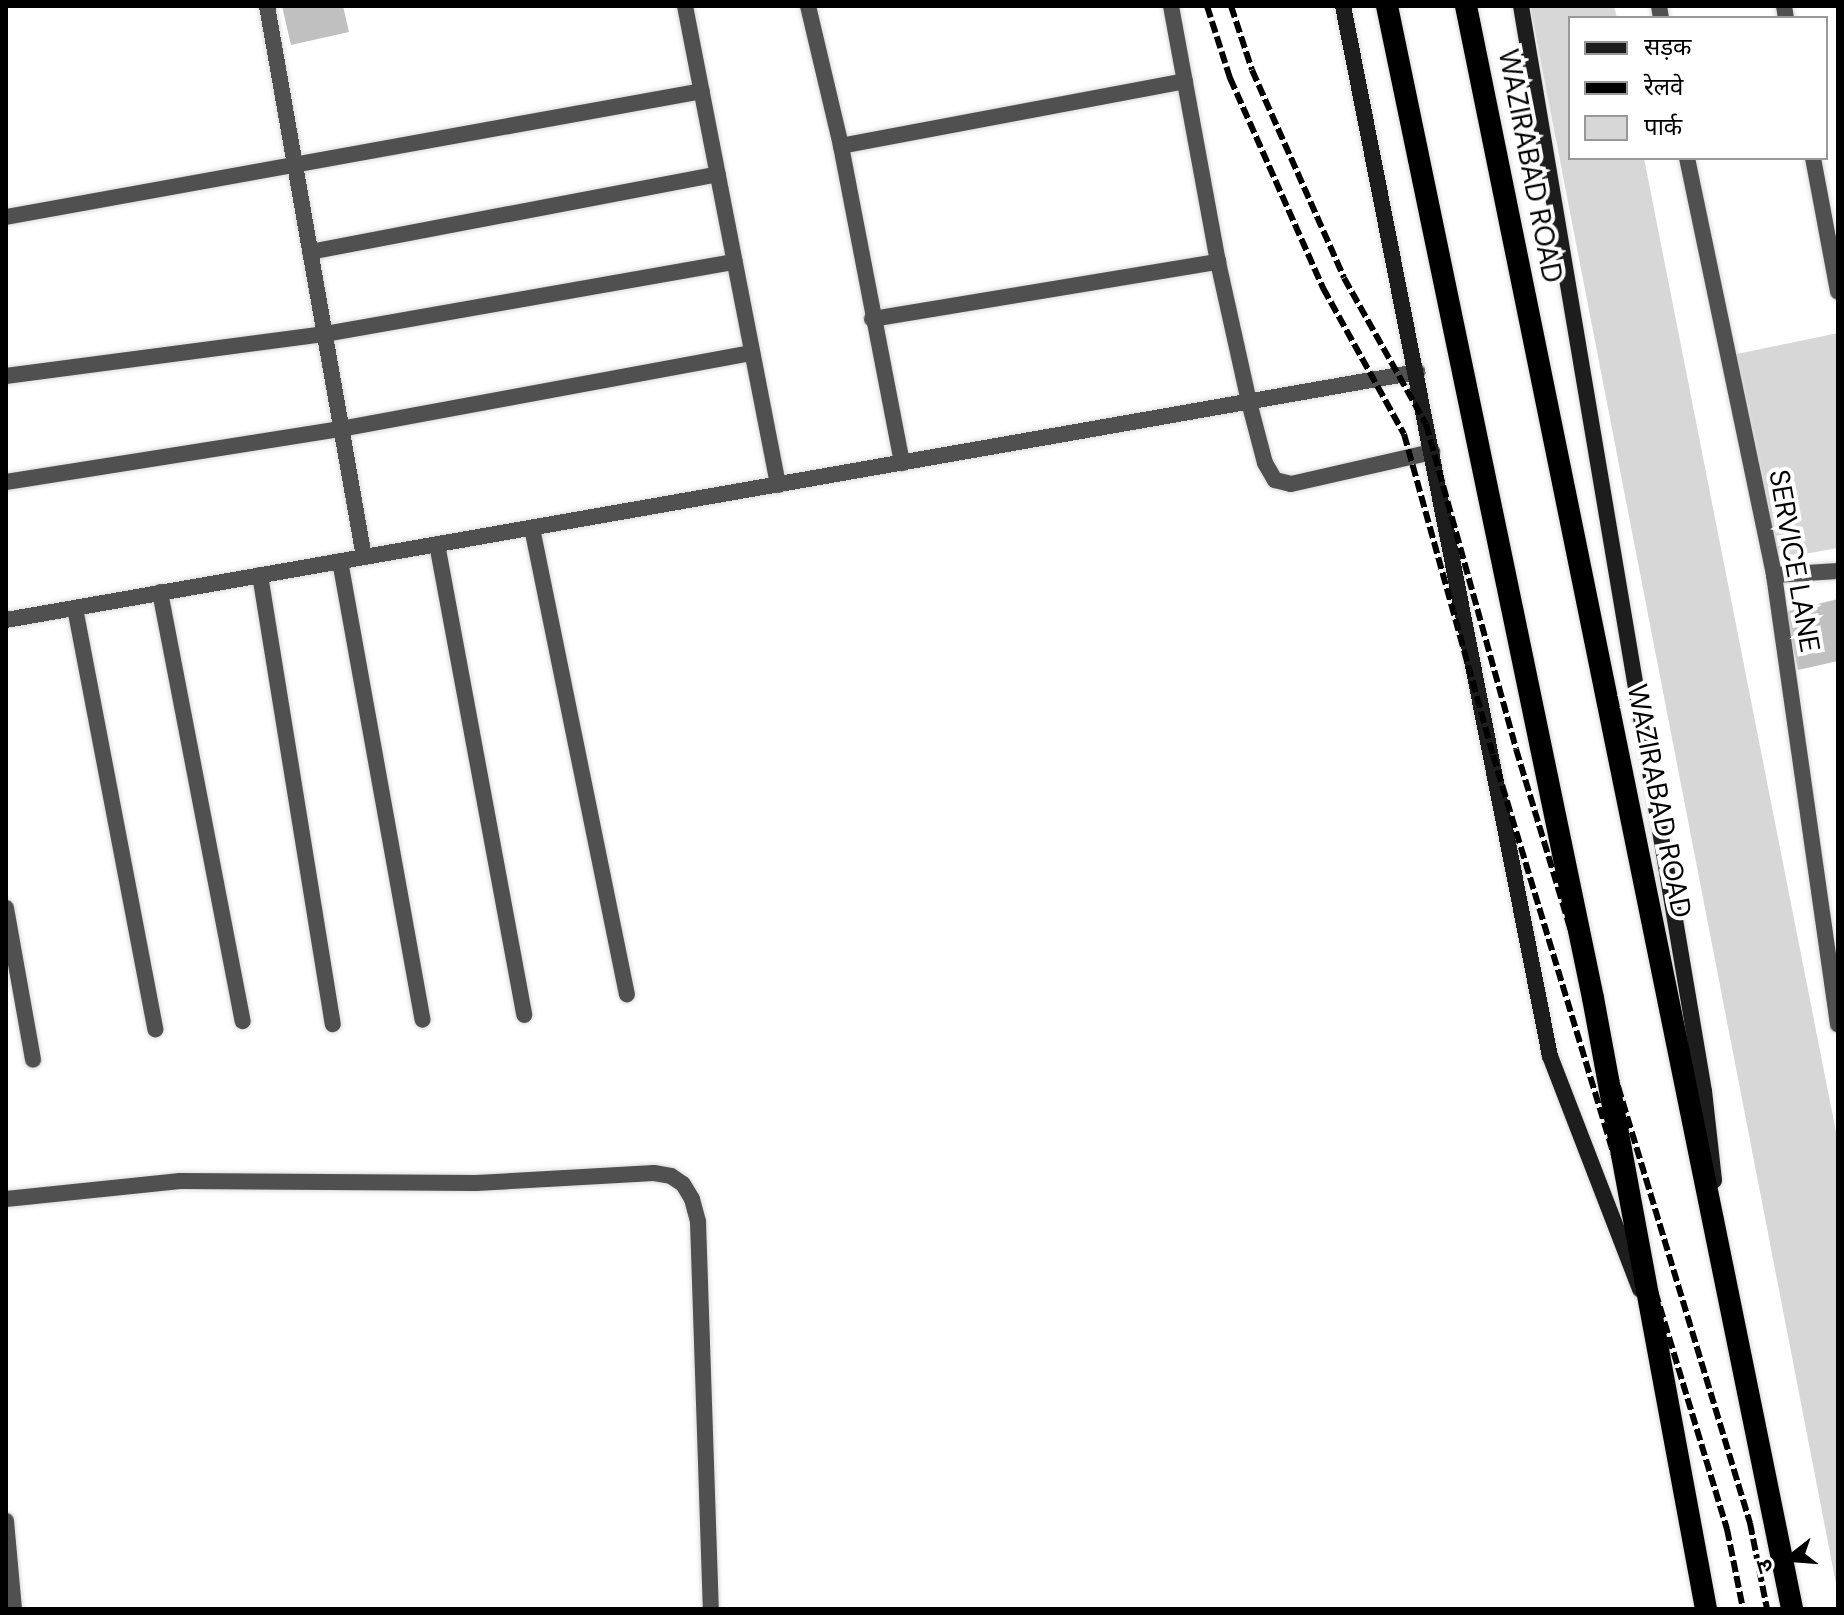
<!DOCTYPE html>
<html>
<head>
<meta charset="utf-8">
<style>
	body { margin:0 }
	#map { position:relative; width:1844px; height:1615px; overflow:hidden; background:#fff; font-family:"DM Sans","Noto Sans Devanagari",sans-serif }
	div>[style] { position:absolute }
	.green>* { inset:0; background:#d7d7d7 }
	.building>* { inset:0; background:#c0c0c0 }
	.roads { filter:drop-shadow(0 0 2px #dbdbdb) drop-shadow(0 0 2px #dbdbdb) }
	.service>* { height:16px; margin:-8px; padding:0 8px; transform-origin:8px; border-radius:8px; background:#505050 }
	.minor>* { height:16px; margin:-8px; padding:0 8px; transform-origin:8px; border-radius:8px; background:#505050 }
	.secondary>* { height:16px; margin:-8px; padding:0 8px; transform-origin:8px; border-radius:8px; background:#1d1d1d }
	.trunk>* { height:22px; margin:-11px; padding:0 11px; transform-origin:11px; border-radius:11px; background:#000 }
	.rail>* { height:6px; margin-top:-3px; transform-origin:0; background:repeating-linear-gradient(90deg,#000 0 12px,transparent 0 16px) }
	span { translate:-50% -50%; white-space:nowrap; text-align:center; line-height:1.15; -webkit-text-stroke:8px #fff; paint-order:stroke }
	.street-label { font-size:28px; color:#000 }
	.frame { position:absolute; inset:0; border:8px solid #000; pointer-events:none }
	.legend { position:absolute; left:1568px; top:16px; width:260px; height:144px; box-sizing:border-box; background:#fff; border:2px solid #999; margin:0; padding:10px 14px; list-style:none; font-size:24px; color:#000 }
	.legend li { display:flex; align-items:center; gap:16px; height:40px }
	.legend b { width:40px; border:2px solid #999 }
	.north { position:absolute; left:1748px; top:1519px; width:80px; height:80px; -webkit-text-stroke:6px #fff; paint-order:stroke; rotate:253deg; font-size:22px; font-weight:700; line-height:32px; text-align:center; color:#000 }
	.north::after { content:''; display:block; margin:auto; width:28px; height:36px; background:#000; clip-path:polygon(50% 0,100% 100%,50% 72%,0 100%) }
</style>
</head>
<body>
<div id="map">
	<div class="green">
		<i style="clip-path:polygon(1530px 6px,1614px 6px,1617px 18px,1570px 18px,1570px 158px,1644px 158px,1838px 1142px,1838px 1594px)"></i>
		<i style="clip-path:polygon(1838px 333px,1838px 548px,1771px 560px,1727px 356px)"></i>
	</div>
	<div class="building">
		<i style="clip-path:polygon(282px 6px,343px 6px,349px 32px,291px 45px)"></i>
		<i style="clip-path:polygon(1838px 599px,1838px 661px,1798px 670px,1785px 612px)"></i>
	</div>
	<div class="roads">
		<div class="service">
			<i style="left:1249px;top:402px;width:63px;rotate:75.3deg"></i>
			<i style="left:1265px;top:463px;width:20px;rotate:60deg"></i>
			<i style="left:1275px;top:480px;width:16px;rotate:14deg"></i>
			<i style="left:1291px;top:484px;width:145px;rotate:-12.8deg"></i>
			<i style="left:1774px;top:575px;width:64px;rotate:-3.6deg"></i>
			<i style="left:6px;top:1199px;width:175px;rotate:-5.9deg"></i>
			<i style="left:180px;top:1181px;width:296px;rotate:0.4deg"></i>
			<i style="left:476px;top:1183px;width:178px;rotate:-3.2deg"></i>
			<i style="left:654px;top:1173px;width:17px;rotate:10deg"></i>
			<i style="left:671px;top:1176px;width:14px;rotate:34deg"></i>
			<i style="left:683px;top:1184px;width:17px;rotate:59deg"></i>
			<i style="left:692px;top:1199px;width:24px;rotate:75deg"></i>
			<i style="left:698px;top:1222px;width:387px;rotate:88.1deg"></i>
			<i style="left:6px;top:1521px;width:88px;rotate:84.8deg"></i>
		</div>
		<div class="minor">
			<i style="left:267px;top:6px;width:559px;rotate:80.02deg"></i>
			<i style="left:685px;top:6px;width:488px;rotate:79deg"></i>
			<i style="left:808px;top:6px;width:144px;rotate:76.7deg"></i>
			<i style="left:841px;top:146px;width:323px;rotate:79.1deg"></i>
			<i style="left:1171px;top:6px;width:260px;rotate:79.6deg"></i>
			<i style="left:1218px;top:262px;width:143px;rotate:77.5deg"></i>
			<i style="left:1659px;top:6px;width:12px;rotate:81deg"></i>
			<i style="left:1784px;top:6px;width:12px;rotate:81deg"></i>
			<i style="left:841px;top:146px;width:350px;rotate:-10.7deg"></i>
			<i style="left:1687px;top:158px;width:426px;rotate:78.2deg"></i>
			<i style="left:1774px;top:575px;width:454px;rotate:81.9deg"></i>
			<i style="left:1813px;top:158px;width:136px;rotate:79.4deg"></i>
			<i style="left:6px;top:217px;width:707px;rotate:-10.26deg"></i>
			<i style="left:310px;top:252px;width:415px;rotate:-10.8deg"></i>
			<i style="left:872px;top:319px;width:351px;rotate:-9.4deg"></i>
			<i style="left:6px;top:376px;width:322px;rotate:-7.5deg"></i>
			<i style="left:325px;top:334px;width:416px;rotate:-10deg"></i>
			<i style="left:6px;top:482px;width:339px;rotate:-9deg"></i>
			<i style="left:341px;top:429px;width:418px;rotate:-10.5deg"></i>
			<i style="left:532px;top:528px;width:476px;rotate:78.5deg"></i>
			<i style="left:437px;top:544px;width:479px;rotate:79.5deg"></i>
			<i style="left:340px;top:561px;width:466px;rotate:79.8deg"></i>
			<i style="left:260px;top:575px;width:455px;rotate:80.8deg"></i>
			<i style="left:160px;top:592px;width:437px;rotate:79.1deg"></i>
			<i style="left:75px;top:608px;width:429px;rotate:79.2deg"></i>
			<i style="left:6px;top:620px;width:1433px;rotate:-9.97deg"></i>
			<i style="left:6px;top:908px;width:154px;rotate:79.9deg"></i>
		</div>
		<div class="secondary">
			<i style="left:1343px;top:6px;width:1070px;rotate:78.85deg"></i>
			<i style="left:1550px;top:1056px;width:250px;rotate:68.9deg"></i>
			<i style="left:1521px;top:6px;width:1100px;rotate:80.43deg"></i>
			<i style="left:1704px;top:1091px;width:90px;rotate:83.6deg"></i>
		</div>
		<div class="trunk">
			<i style="left:1387px;top:6px;width:1013px;rotate:78.27deg"></i>
			<i style="left:1593px;top:998px;width:621px;rotate:79.52deg"></i>
			<i style="left:1466px;top:6px;width:1636px;rotate:78.5deg"></i>
		</div>
	</div>
	<div class="rail">
		<i style="left:1207px;top:6px;width:76px;rotate:72.3deg"></i>
		<i style="left:1230px;top:78px;width:230px;rotate:66.1deg"></i>
		<i style="left:1323px;top:288px;width:167px;rotate:61deg"></i>
		<i style="left:1404px;top:434px;width:333px;rotate:74.5deg"></i>
		<i style="left:1493px;top:755px;width:809px;rotate:73.18deg"></i>
		<i style="left:1727px;top:1529px;width:82px;rotate:78.7deg"></i>
		<i style="left:1231px;top:6px;width:67px;rotate:71.8deg"></i>
		<i style="left:1252px;top:70px;width:227px;rotate:66.1deg"></i>
		<i style="left:1344px;top:278px;width:167px;rotate:60.7deg"></i>
		<i style="left:1426px;top:424px;width:337px;rotate:74.5deg"></i>
		<i style="left:1516px;top:749px;width:809px;rotate:73.18deg"></i>
		<i style="left:1750px;top:1523px;width:88px;rotate:78.8deg"></i>
	</div>
	<div class="street-label">
		<span style="left:1530px;top:166px;rotate:79deg">WAZIRABAD ROAD</span>
		<span style="left:1794px;top:561px;rotate:80deg">SERVICE LANE</span>
		<span style="left:1659px;top:801px;rotate:79deg">WAZIRABAD ROAD</span>
	</div>
	<div class="frame"></div>
	<ul class="legend">
	<li><b style="height:10px;background:#1d1d1d"></b>सड़क</li>
	<li><b style="height:10px;background:#000"></b>रेलवे</li>
	<li><b style="height:22px;background:#d7d7d7"></b>पार्क</li>
	</ul>
	<div class="north">उ</div>
</div>
</body>
</html>
